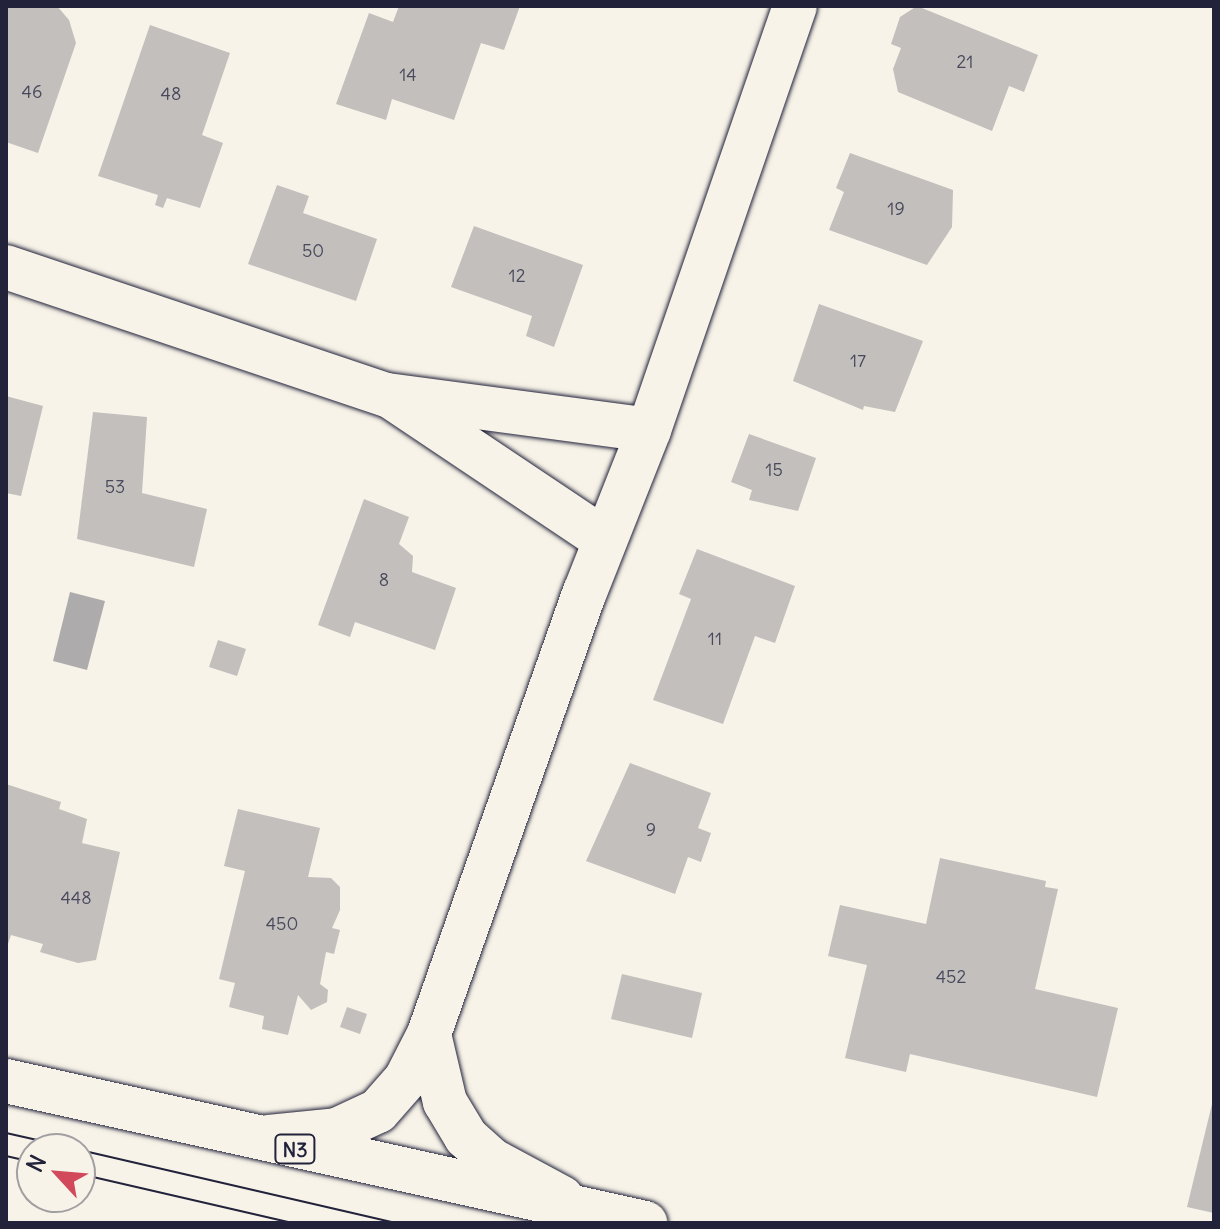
<!DOCTYPE html>
<html>
<head>
<meta charset="utf-8">
<style>
	body { margin:0 }
	#map { position:relative; width:1220px; height:1229px; overflow:hidden; background:#f7f3e8; font-family:Delius,sans-serif }
	div>[style] { position:absolute }
	.water>* { inset:0; background:#aeabad }
	.building>* { inset:0; background:#c2bfbd }
	.roads { filter:drop-shadow(0 0 2px #22223b) drop-shadow(0 0 2px #22223b) }
	.minor>* { height:44px; margin:-22px; padding:0 22px; transform-origin:22px; border-radius:22px; background:#f7f3e8 }
	.major>* { height:44px; margin:-22px; padding:0 22px; transform-origin:22px; border-radius:22px; background:#f7f3e8 }
	.tram>* { height:2px; margin:-1px; padding:0 1px; transform-origin:1px; border-radius:1px; background:#22223b }
	span { translate:-50% -50%; white-space:nowrap; text-align:center; line-height:1.15; -webkit-text-stroke:6px #f7f3e8; paint-order:stroke }
	.number-label { font-size:18px; color:#4a495c }
	.number-label span { -webkit-text-stroke-width:0 }
	.shield-label span { padding:2px 6px; background:#f7f3e8; border:2px solid; border-radius:6px; -webkit-text-stroke-width:0 }
	.shield-label { font-size:20px; color:#22223b; font-weight:700 }
	.frame { position:absolute; inset:0; border:8px solid #22223b; pointer-events:none }
	.north { position:absolute; left:16px; top:1133px; width:80px; height:80px; box-sizing:border-box; background:#f7f3e8; border:2px solid #a29fa3; border-radius:50%; rotate:296deg; font-size:22px; font-weight:700; line-height:32px; text-align:center; color:#22223b }
	.north::after { content:''; display:block; margin:auto; width:28px; height:36px; background:#d1495b; clip-path:polygon(50% 0,100% 100%,50% 72%,0 100%) }
</style>
</head>
<body>
<div id="map">
	<div class="water">
		<i style="clip-path:polygon(70px 592px,105px 601px,87px 670px,53px 661px)"></i>
	</div>
	<div class="building">
		<i style="clip-path:polygon(6px 6px,57px 6px,69px 20px,76px 43px,38px 153px,6px 142px)"></i>
		<i style="clip-path:polygon(399px 6px,520px 6px,504px 50px,481px 43px,454px 120px,392px 99px,386px 120px,336px 104px,369px 13px,393px 22px)"></i>
		<i style="clip-path:polygon(917px 6px,1038px 55px,1024px 92px,1009px 86px,992px 131px,898px 92px,893px 69px,901px 48px,891px 44px,900px 17px)"></i>
		<i style="clip-path:polygon(150px 25px,230px 53px,202px 135px,223px 143px,200px 208px,167px 198px,163px 208px,155px 205px,158px 195px,98px 176px)"></i>
		<i style="clip-path:polygon(850px 153px,953px 190px,952px 227px,927px 265px,829px 230px,844px 192px,836px 188px)"></i>
		<i style="clip-path:polygon(277px 185px,309px 196px,303px 213px,377px 239px,356px 301px,248px 264px)"></i>
		<i style="clip-path:polygon(474px 226px,583px 265px,554px 347px,526px 336px,532px 316px,451px 287px)"></i>
		<i style="clip-path:polygon(819px 304px,923px 341px,895px 412px,864px 406px,863px 410px,793px 381px)"></i>
		<i style="clip-path:polygon(6px 396px,43px 406px,21px 496px,6px 493px)"></i>
		<i style="clip-path:polygon(93px 412px,147px 417px,142px 493px,207px 509px,194px 567px,77px 539px)"></i>
		<i style="clip-path:polygon(749px 434px,816px 458px,798px 511px,749px 500px,752px 490px,731px 482px)"></i>
		<i style="clip-path:polygon(364px 499px,409px 517px,399px 544px,413px 556px,412px 572px,456px 588px,435px 650px,355px 622px,350px 637px,318px 625px)"></i>
		<i style="clip-path:polygon(697px 549px,795px 586px,775px 643px,755px 636px,723px 724px,653px 700px,691px 599px,679px 594px)"></i>
		<i style="clip-path:polygon(218px 640px,246px 649px,237px 676px,209px 667px)"></i>
		<i style="clip-path:polygon(630px 763px,711px 793px,698px 828px,711px 833px,701px 862px,688px 857px,675px 894px,586px 861px)"></i>
		<i style="clip-path:polygon(6px 784px,61px 802px,59px 809px,87px 819px,82px 843px,120px 852px,96px 960px,78px 963px,40px 952px,43px 944px,11px 935px,6px 950px)"></i>
		<i style="clip-path:polygon(238px 809px,320px 828px,308px 877px,331px 878px,340px 887px,340px 910px,332px 928px,340px 930px,334px 954px,326px 952px,320px 984px,328px 990px,327px 1002px,311px 1010px,298px 995px,288px 1035px,262px 1029px,264px 1016px,229px 1007px,235px 983px,219px 979px,245px 871px,224px 866px)"></i>
		<i style="clip-path:polygon(940px 858px,1046px 881px,1045px 887px,1058px 889px,1035px 989px,1118px 1008px,1097px 1097px,910px 1054px,906px 1072px,845px 1058px,867px 965px,828px 956px,840px 905px,926px 924px)"></i>
		<i style="clip-path:polygon(622px 974px,702px 993px,692px 1038px,611px 1019px)"></i>
		<i style="clip-path:polygon(347px 1007px,367px 1014px,360px 1034px,340px 1027px)"></i>
		<i style="clip-path:polygon(1213px 1100px,1214px 1100px,1214px 1213px,1187px 1207px)"></i>
	</div>
	<div class="roads">
		<div class="minor">
			<i style="left:6px;top:267px;width:402px;rotate:18.6deg"></i>
			<i style="left:387px;top:395px;width:264px;rotate:7.6deg"></i>
			<i style="left:393px;top:398px;width:255px;rotate:33.8deg"></i>
			<i style="left:429px;top:1034px;width:70px;rotate:76.8deg"></i>
			<i style="left:445px;top:1102px;width:41px;rotate:59deg"></i>
			<i style="left:466px;top:1137px;width:36px;rotate:42deg"></i>
			<i style="left:493px;top:1161px;width:78px;rotate:28.2deg"></i>
			<i style="left:269px;top:1137px;width:68px;rotate:-5.9deg"></i>
			<i style="left:337px;top:1130px;width:45px;rotate:-24.9deg"></i>
			<i style="left:378px;top:1111px;width:43px;rotate:-48.8deg"></i>
			<i style="left:406px;top:1079px;width:51px;rotate:-62.9deg"></i>
			<i style="left:429px;top:1034px;width:469px;rotate:-70.6deg"></i>
			<i style="left:585px;top:592px;width:174px;rotate:-68.4deg"></i>
			<i style="left:649px;top:430px;width:448px;rotate:-71deg"></i>
		</div>
		<div class="major">
			<i style="left:6px;top:1081px;width:655px;rotate:12.53deg"></i>
		</div>
	</div>
	<div class="tram">
		<i style="left:6px;top:1133px;width:73px;rotate:12.7deg"></i>
		<i style="left:80px;top:1150px;width:323px;rotate:13deg"></i>
		<i style="left:6px;top:1156px;width:27px;rotate:13deg"></i>
		<i style="left:80px;top:1174px;width:218px;rotate:13deg"></i>
	</div>
	<div class="number-label">
		<span style="left:965px;top:62px">21</span>
		<span style="left:408px;top:75px">14</span>
		<span style="left:32px;top:92px">46</span>
		<span style="left:171px;top:94px">48</span>
		<span style="left:896px;top:209px">19</span>
		<span style="left:313px;top:251px">50</span>
		<span style="left:517px;top:276px">12</span>
		<span style="left:858px;top:361px">17</span>
		<span style="left:774px;top:470px">15</span>
		<span style="left:115px;top:487px">53</span>
		<span style="left:384px;top:580px">8</span>
		<span style="left:715px;top:639px">11</span>
		<span style="left:651px;top:830px">9</span>
		<span style="left:76px;top:898px">448</span>
		<span style="left:282px;top:924px">450</span>
		<span style="left:951px;top:977px">452</span>
	</div>
	<div class="shield-label">
		<span style="left:295px;top:1149px">N3</span>
	</div>
	<div class="frame"></div>
	<div class="north">N</div>
</div>
</body>
</html>
